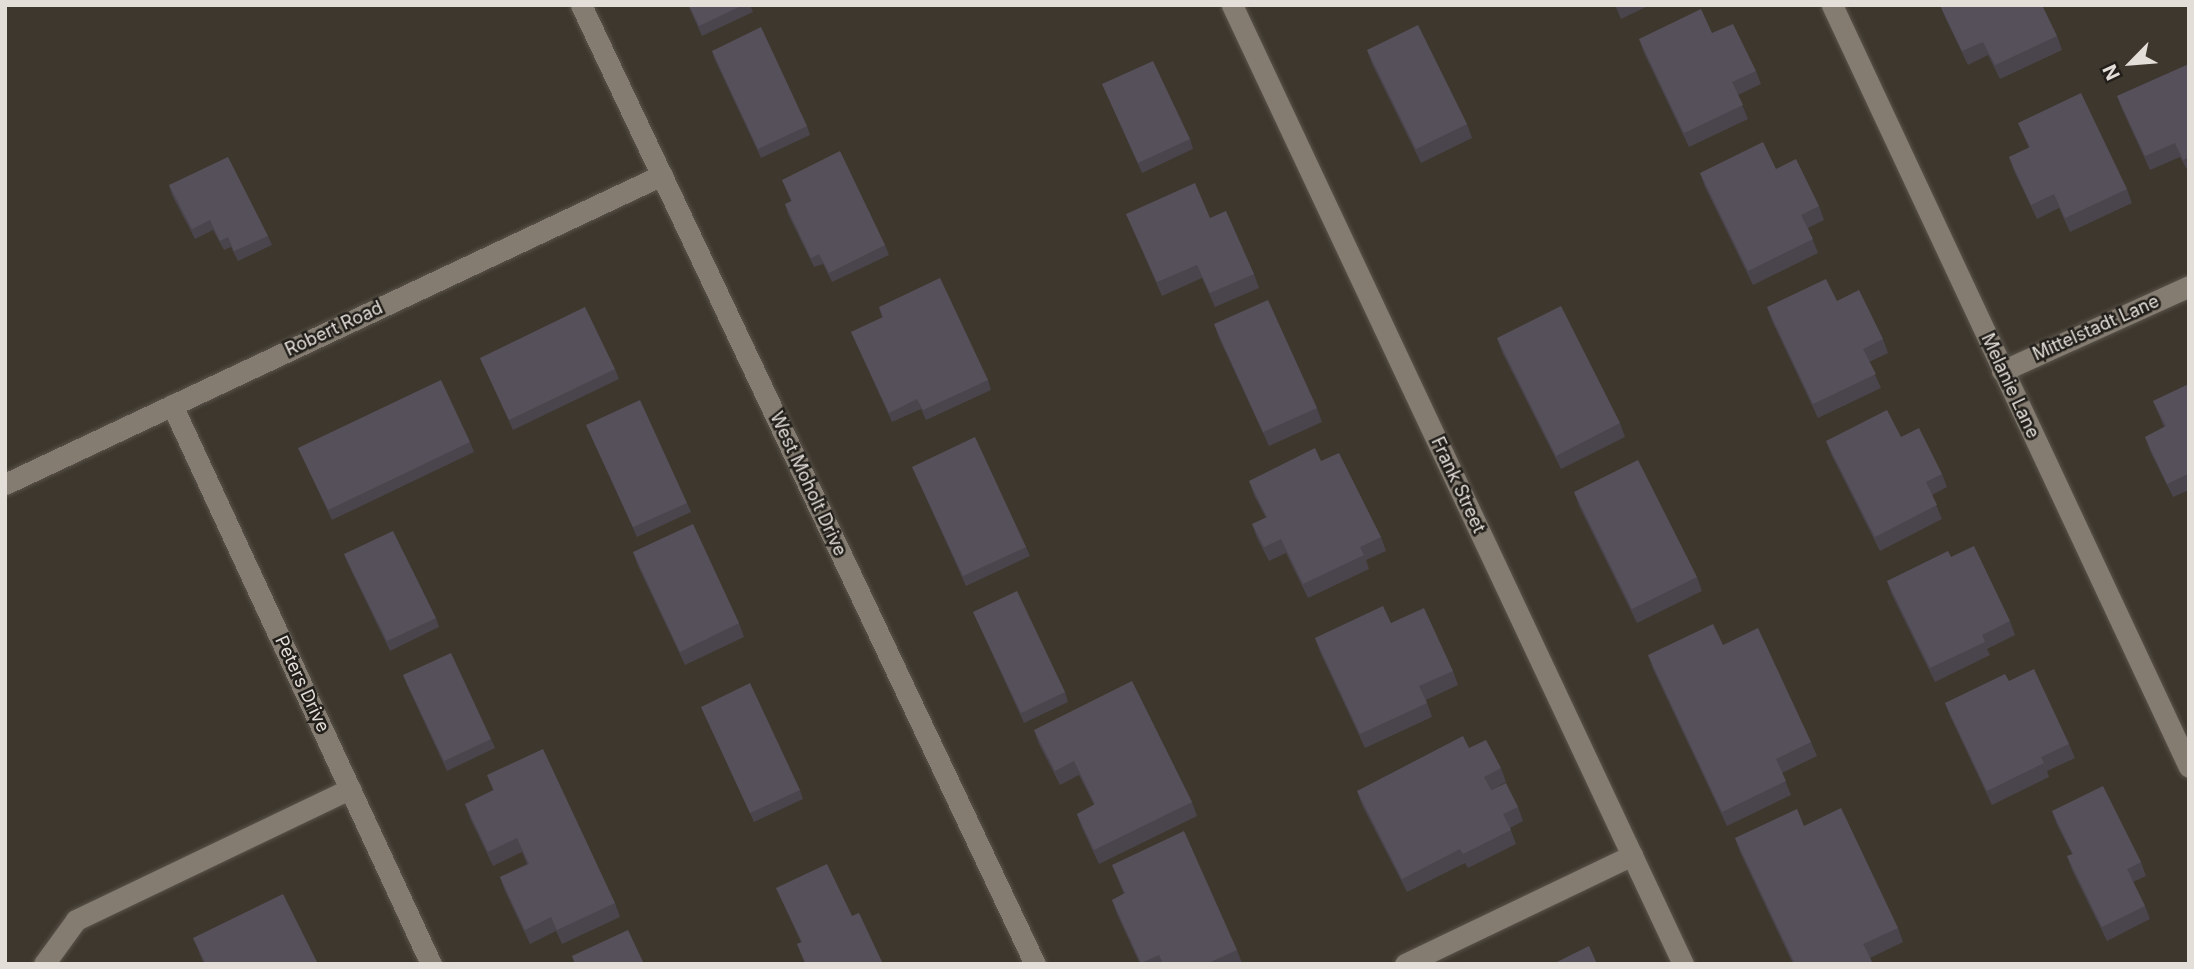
<!DOCTYPE html>
<html>
<head>
<meta charset="utf-8">
<style>
	body { margin:0 }
	#map { position:relative; width:2194px; height:969px; overflow:hidden; background:#3e372d; font-family:Inter,sans-serif }
	div>[style] { position:absolute }
	.roads { filter:drop-shadow(0 0 2px #59544c) drop-shadow(0 0 2px #59544c) }
	.minor>* { height:21px; margin:-10.5px; padding:0 10.5px; transform-origin:10.5px; border-radius:10.5px; background:#847c71 }
	.wall>* { inset:0; background:#4a454d }
	.building>* { inset:0; background:#56505a }
	span { translate:-50% -50%; white-space:nowrap; text-align:center; line-height:1.15; -webkit-text-stroke:5px #221f1a; paint-order:stroke }
	.street-label { font-size:18px; color:#e3ded8 }
	.frame { position:absolute; inset:0; border:7px solid #e3ded8; pointer-events:none }
	.north { position:absolute; left:2096px; top:28px; width:70px; height:70px; -webkit-text-stroke:5px #221f1a; paint-order:stroke; rotate:245deg; font-size:19px; font-weight:700; line-height:28px; text-align:center; color:#e3ded8 }
	.north::after { content:''; display:block; margin:auto; width:24px; height:32px; background:#e3ded8; clip-path:polygon(50% 0,100% 100%,50% 72%,0 100%) }
</style>
</head>
<body>
<div id="map">
	<div class="roads">
		<div class="minor">
			<i style="left:581px;top:5px;width:1061px;rotate:64.67deg"></i>
			<i style="left:1232px;top:5px;width:1060px;rotate:64.81deg"></i>
			<i style="left:1832px;top:5px;width:841px;rotate:64.9deg"></i>
			<i style="left:2002px;top:371px;width:205px;rotate:-24.4deg"></i>
			<i style="left:172px;top:405px;width:616px;rotate:65.14deg"></i>
			<i style="left:5px;top:484px;width:726px;rotate:-25.19deg"></i>
			<i style="left:44px;top:964px;width:54px;rotate:-54deg"></i>
			<i style="left:76px;top:920px;width:304px;rotate:-25.6deg"></i>
			<i style="left:1405px;top:964px;width:252px;rotate:-25.6deg"></i>
		</div>
	</div>
	<div class="wall">
		<i style="clip-path:polygon(688px 5px,750px 5px,753px 12px,702px 36px)"></i>
		<i style="clip-path:polygon(1615px 5px,1650px 5px,1621px 19px)"></i>
		<i style="clip-path:polygon(1940px 5px,2057px 36px,2062px 50px,2000px 79px,1988px 55px,1968px 65px,1945px 17px)"></i>
		<i style="clip-path:polygon(1712px 33px,1756px 71px,1761px 84px,1738px 95px,1748px 119px,1689px 147px,1644px 53px,1639px 39px)"></i>
		<i style="clip-path:polygon(1367px 50px,1467px 124px,1472px 138px,1421px 163px,1372px 64px)"></i>
		<i style="clip-path:polygon(712px 51px,807px 126px,810px 135px,761px 158px,715px 60px)"></i>
		<i style="clip-path:polygon(2189px 64px,2189px 173px,2180px 157px,2150px 170px,2122px 109px,2117px 96px)"></i>
		<i style="clip-path:polygon(1102px 84px,1190px 139px,1193px 149px,1142px 173px)"></i>
		<i style="clip-path:polygon(2018px 123px,2127px 189px,2132px 203px,2070px 232px,2059px 208px,2037px 219px,2014px 171px,2009px 157px,2029px 148px)"></i>
		<i style="clip-path:polygon(1776px 169px,1819px 206px,1824px 220px,1808px 228px,1818px 253px,1753px 285px,1705px 187px,1700px 173px)"></i>
		<i style="clip-path:polygon(782px 180px,885px 245px,889px 255px,832px 282px,823px 264px,814px 267px,788px 214px,785px 204px,791px 201px)"></i>
		<i style="clip-path:polygon(169px 185px,268px 236px,272px 245px,238px 261px,231px 247px,224px 250px,213px 230px,195px 239px,172px 195px)"></i>
		<i style="clip-path:polygon(1126px 214px,1210px 218px,1254px 274px,1259px 288px,1215px 307px,1202px 278px,1162px 296px)"></i>
		<i style="clip-path:polygon(1837px 301px,1883px 339px,1888px 353px,1869px 362px,1881px 388px,1818px 418px,1772px 321px,1767px 307px)"></i>
		<i style="clip-path:polygon(879px 307px,988px 380px,991px 390px,926px 420px,921px 409px,892px 422px,851px 332px,882px 318px)"></i>
		<i style="clip-path:polygon(1214px 324px,1317px 408px,1322px 422px,1269px 446px,1219px 338px)"></i>
		<i style="clip-path:polygon(1497px 338px,1620px 423px,1625px 437px,1561px 469px,1502px 352px)"></i>
		<i style="clip-path:polygon(480px 358px,615px 369px,619px 379px,513px 430px)"></i>
		<i style="clip-path:polygon(2189px 384px,2189px 490px,2173px 497px,2150px 451px,2145px 437px,2164px 427px,2153px 401px)"></i>
		<i style="clip-path:polygon(586px 425px,687px 503px,691px 512px,637px 537px)"></i>
		<i style="clip-path:polygon(1901px 437px,1942px 474px,1947px 487px,1932px 495px,1942px 519px,1880px 551px,1831px 454px,1826px 441px)"></i>
		<i style="clip-path:polygon(470px 442px,474px 452px,332px 520px,298px 448px)"></i>
		<i style="clip-path:polygon(1321px 461px,1381px 537px,1386px 551px,1366px 560px,1369px 569px,1308px 598px,1286px 553px,1269px 561px,1257px 538px,1252px 524px,1266px 518px,1254px 495px,1249px 481px)"></i>
		<i style="clip-path:polygon(912px 467px,1026px 547px,1030px 556px,966px 586px)"></i>
		<i style="clip-path:polygon(1574px 492px,1697px 577px,1702px 591px,1637px 623px,1579px 506px)"></i>
		<i style="clip-path:polygon(633px 552px,739px 623px,744px 637px,685px 665px,638px 566px)"></i>
		<i style="clip-path:polygon(344px 554px,436px 618px,439px 627px,390px 651px,348px 564px)"></i>
		<i style="clip-path:polygon(1951px 557px,2010px 621px,2015px 635px,1987px 649px,1990px 655px,1935px 682px,1892px 595px,1887px 581px)"></i>
		<i style="clip-path:polygon(973px 612px,1065px 692px,1068px 702px,1024px 723px)"></i>
		<i style="clip-path:polygon(1391px 623px,1453px 671px,1458px 685px,1426px 700px,1432px 717px,1365px 748px,1320px 652px,1315px 638px)"></i>
		<i style="clip-path:polygon(1648px 655px,1811px 742px,1817px 756px,1782px 773px,1791px 795px,1727px 826px,1653px 669px)"></i>
		<i style="clip-path:polygon(403px 675px,491px 739px,495px 748px,447px 771px,407px 685px)"></i>
		<i style="clip-path:polygon(2009px 681px,2069px 744px,2075px 758px,2047px 771px,2049px 777px,1992px 805px,1950px 716px,1945px 703px)"></i>
		<i style="clip-path:polygon(701px 707px,800px 790px,803px 799px,754px 822px)"></i>
		<i style="clip-path:polygon(1034px 730px,1192px 802px,1197px 816px,1099px 864px,1082px 828px,1077px 814px,1094px 805px,1079px 775px,1060px 785px,1039px 744px)"></i>
		<i style="clip-path:polygon(1469px 748px,1501px 768px,1506px 782px,1491px 790px,1518px 807px,1523px 821px,1510px 828px,1516px 844px,1468px 868px,1465px 863px,1407px 892px,1362px 805px,1357px 791px)"></i>
		<i style="clip-path:polygon(487px 775px,615px 903px,620px 917px,562px 944px,556px 931px,530px 944px,505px 891px,500px 877px,527px 864px,522px 852px,493px 866px,470px 818px,465px 804px,493px 790px)"></i>
		<i style="clip-path:polygon(2052px 811px,2141px 862px,2146px 876px,2133px 882px,2145px 906px,2150px 919px,2107px 941px,2072px 870px,2067px 856px,2072px 854px,2057px 825px)"></i>
		<i style="clip-path:polygon(1804px 826px,1898px 928px,1903px 942px,1870px 958px,1873px 964px,1793px 964px,1740px 852px,1735px 838px)"></i>
		<i style="clip-path:polygon(1112px 865px,1237px 950px,1242px 963px,1140px 964px,1117px 914px,1112px 900px,1124px 894px)"></i>
		<i style="clip-path:polygon(776px 888px,852px 916px,883px 964px,805px 964px,797px 944px,801px 942px)"></i>
		<i style="clip-path:polygon(193px 938px,318px 964px,204px 964px)"></i>
	</div>
	<div class="building">
		<i style="clip-path:polygon(689px 5px,743px 5px,699px 26px)"></i>
		<i style="clip-path:polygon(1940px 5px,2042px 5px,2057px 36px,1995px 65px,1983px 42px,1962px 51px)"></i>
		<i style="clip-path:polygon(1701px 9px,1712px 33px,1733px 24px,1756px 71px,1732px 82px,1743px 105px,1684px 133px,1639px 39px)"></i>
		<i style="clip-path:polygon(1418px 25px,1467px 124px,1416px 149px,1367px 50px)"></i>
		<i style="clip-path:polygon(761px 27px,807px 126px,758px 149px,712px 51px)"></i>
		<i style="clip-path:polygon(1153px 61px,1190px 139px,1138px 163px,1102px 84px)"></i>
		<i style="clip-path:polygon(2189px 64px,2189px 157px,2183px 160px,2175px 143px,2145px 156px,2117px 96px)"></i>
		<i style="clip-path:polygon(2081px 93px,2127px 189px,2065px 218px,2054px 194px,2031px 205px,2009px 157px,2030px 147px,2018px 123px)"></i>
		<i style="clip-path:polygon(1763px 142px,1776px 169px,1796px 159px,1819px 206px,1801px 215px,1813px 239px,1748px 271px,1700px 173px)"></i>
		<i style="clip-path:polygon(840px 151px,885px 245px,829px 273px,819px 254px,811px 258px,785px 204px,792px 201px,782px 180px)"></i>
		<i style="clip-path:polygon(228px 157px,268px 236px,234px 251px,228px 237px,220px 241px,210px 220px,192px 229px,169px 185px)"></i>
		<i style="clip-path:polygon(1195px 183px,1210px 218px,1226px 211px,1254px 274px,1210px 293px,1197px 265px,1157px 282px,1126px 214px)"></i>
		<i style="clip-path:polygon(940px 278px,988px 380px,923px 410px,917px 399px,889px 413px,851px 332px,883px 317px,879px 307px)"></i>
		<i style="clip-path:polygon(1826px 279px,1837px 301px,1859px 290px,1883px 339px,1863px 349px,1876px 374px,1813px 404px,1767px 307px)"></i>
		<i style="clip-path:polygon(1268px 300px,1317px 408px,1263px 432px,1214px 324px)"></i>
		<i style="clip-path:polygon(1561px 306px,1620px 423px,1556px 456px,1497px 338px)"></i>
		<i style="clip-path:polygon(585px 307px,615px 369px,509px 420px,480px 358px)"></i>
		<i style="clip-path:polygon(441px 380px,470px 442px,328px 510px,298px 448px)"></i>
		<i style="clip-path:polygon(2189px 384px,2189px 475px,2188px 474px,2167px 484px,2145px 437px,2166px 426px,2153px 401px)"></i>
		<i style="clip-path:polygon(640px 400px,687px 503px,633px 527px,586px 425px)"></i>
		<i style="clip-path:polygon(1887px 410px,1901px 437px,1919px 428px,1942px 474px,1926px 482px,1937px 505px,1875px 537px,1826px 441px)"></i>
		<i style="clip-path:polygon(975px 437px,1026px 547px,963px 576px,912px 467px)"></i>
		<i style="clip-path:polygon(1315px 448px,1321px 461px,1339px 453px,1381px 537px,1360px 547px,1364px 555px,1303px 584px,1281px 539px,1264px 547px,1252px 524px,1267px 517px,1249px 481px)"></i>
		<i style="clip-path:polygon(1638px 460px,1697px 577px,1632px 609px,1574px 492px)"></i>
		<i style="clip-path:polygon(693px 524px,739px 623px,680px 652px,633px 552px)"></i>
		<i style="clip-path:polygon(393px 531px,436px 618px,387px 641px,344px 554px)"></i>
		<i style="clip-path:polygon(1974px 546px,2010px 621px,1982px 635px,1985px 642px,1930px 668px,1887px 581px,1948px 551px,1951px 557px)"></i>
		<i style="clip-path:polygon(1017px 591px,1065px 692px,1021px 713px,973px 612px)"></i>
		<i style="clip-path:polygon(1383px 606px,1391px 623px,1424px 608px,1453px 671px,1419px 686px,1427px 703px,1360px 734px,1315px 638px)"></i>
		<i style="clip-path:polygon(1713px 624px,1723px 645px,1758px 628px,1811px 742px,1776px 759px,1786px 781px,1722px 812px,1648px 655px)"></i>
		<i style="clip-path:polygon(451px 653px,491px 739px,444px 761px,403px 675px)"></i>
		<i style="clip-path:polygon(2034px 669px,2069px 744px,2041px 757px,2044px 763px,1987px 791px,1945px 703px,2005px 674px,2009px 681px)"></i>
		<i style="clip-path:polygon(1132px 681px,1192px 802px,1094px 850px,1077px 814px,1095px 804px,1074px 761px,1055px 771px,1034px 730px)"></i>
		<i style="clip-path:polygon(750px 683px,800px 790px,750px 813px,701px 707px)"></i>
		<i style="clip-path:polygon(1463px 736px,1469px 748px,1486px 740px,1501px 768px,1484px 777px,1491px 790px,1506px 783px,1518px 807px,1503px 814px,1511px 830px,1463px 854px,1460px 849px,1402px 879px,1357px 791px)"></i>
		<i style="clip-path:polygon(543px 749px,615px 903px,557px 930px,551px 917px,525px 930px,500px 877px,529px 864px,517px 838px,488px 852px,465px 804px,494px 790px,487px 775px)"></i>
		<i style="clip-path:polygon(2103px 786px,2141px 862px,2127px 869px,2145px 906px,2102px 927px,2067px 856px,2073px 854px,2052px 811px)"></i>
		<i style="clip-path:polygon(1841px 808px,1898px 928px,1863px 944px,1873px 964px,1795px 964px,1735px 838px,1797px 809px,1804px 826px)"></i>
		<i style="clip-path:polygon(1184px 831px,1237px 950px,1206px 964px,1163px 964px,1159px 955px,1141px 963px,1112px 900px,1125px 893px,1112px 865px)"></i>
		<i style="clip-path:polygon(827px 864px,852px 916px,859px 913px,883px 964px,806px 964px,797px 944px,802px 942px,776px 888px)"></i>
		<i style="clip-path:polygon(283px 894px,318px 964px,206px 964px,193px 938px)"></i>
		<i style="clip-path:polygon(628px 930px,644px 964px,575px 964px,572px 956px)"></i>
		<i style="clip-path:polygon(1589px 946px,1597px 964px,1553px 964px)"></i>
	</div>
	<div class="street-label">
		<span style="left:2096px;top:328px;rotate:-24deg">Mittelstadt Lane</span>
		<span style="left:334px;top:329px;rotate:-25deg">Robert Road</span>
		<span style="left:2010px;top:386px;rotate:65deg">Melanie Lane</span>
		<span style="left:808px;top:484px;rotate:65deg">West Moholt Drive</span>
		<span style="left:1458px;top:485px;rotate:65deg">Frank Street</span>
		<span style="left:302px;top:684px;rotate:65deg">Peters Drive</span>
	</div>
	<div class="frame"></div>
	<div class="north">N</div>
</div>
</body>
</html>
